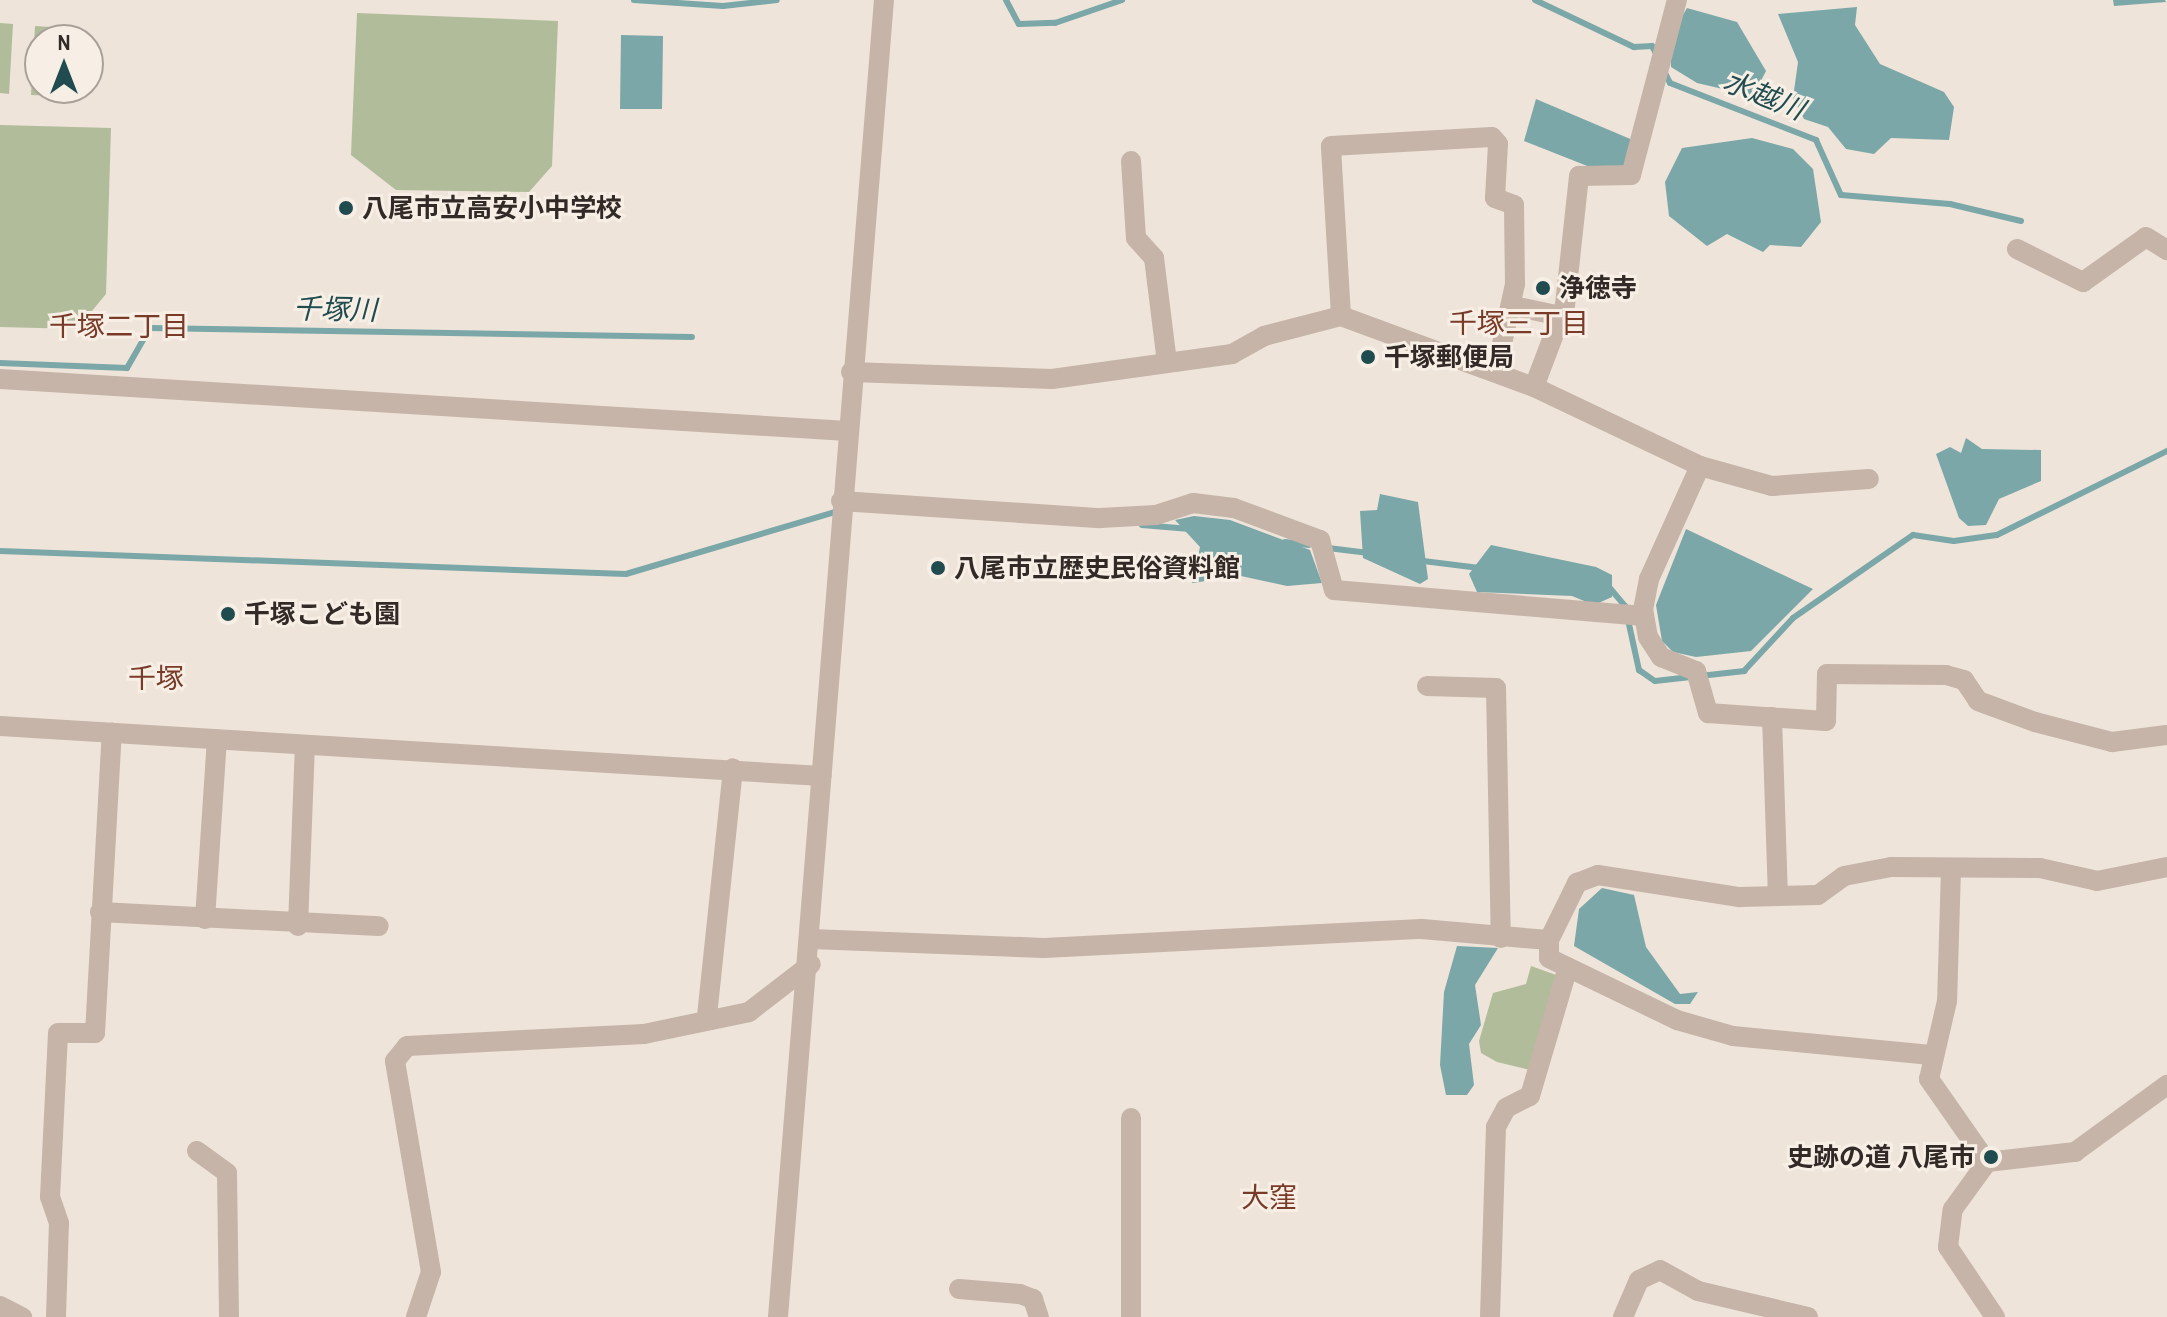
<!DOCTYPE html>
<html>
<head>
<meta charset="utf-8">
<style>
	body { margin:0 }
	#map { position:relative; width:2167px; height:1317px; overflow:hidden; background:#eee4d9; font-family:"Archivo Narrow","Noto Sans JP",sans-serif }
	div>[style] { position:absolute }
	.green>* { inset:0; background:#b1bc9b }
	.water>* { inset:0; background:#7ba7a8 }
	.stream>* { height:6px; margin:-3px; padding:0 3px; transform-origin:3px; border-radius:3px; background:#7ba7a8 }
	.street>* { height:20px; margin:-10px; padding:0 10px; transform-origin:10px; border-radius:10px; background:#c5b4a7 }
	.dots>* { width:22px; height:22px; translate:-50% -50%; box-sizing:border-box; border:4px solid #f7efe5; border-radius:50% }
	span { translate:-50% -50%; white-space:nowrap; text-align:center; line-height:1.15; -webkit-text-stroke:6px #f7efe5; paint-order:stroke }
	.poi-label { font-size:26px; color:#322a27; font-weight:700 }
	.left { translate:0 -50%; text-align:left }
	.right { translate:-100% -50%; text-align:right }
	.water-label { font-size:28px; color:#204c4f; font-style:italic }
	.neighbourhood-label { font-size:28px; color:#793b28 }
	.north { position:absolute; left:24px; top:24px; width:80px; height:80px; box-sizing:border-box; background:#f7efe5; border:2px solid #a8a099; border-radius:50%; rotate:0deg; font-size:22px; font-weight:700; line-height:32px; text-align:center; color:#322a27 }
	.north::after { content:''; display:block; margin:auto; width:28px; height:36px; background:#204c4f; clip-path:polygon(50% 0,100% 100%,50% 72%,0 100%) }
</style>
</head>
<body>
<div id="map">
	<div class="green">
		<i style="clip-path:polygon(357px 13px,558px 21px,552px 166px,529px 192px,396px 190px,351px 155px)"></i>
		<i style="clip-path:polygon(0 23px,13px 24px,9px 94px,0 93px)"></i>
		<i style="clip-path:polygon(35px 26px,66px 28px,66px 40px,40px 40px,40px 88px,63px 88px,62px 96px,31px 95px)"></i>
		<i style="clip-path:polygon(0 125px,111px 128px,106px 294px,77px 329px,0 327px)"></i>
		<i style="clip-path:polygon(1531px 966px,1559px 976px,1534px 1071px,1497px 1062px,1481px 1053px,1479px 1041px,1493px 993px,1526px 984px)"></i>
	</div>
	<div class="water">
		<i style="clip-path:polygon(2113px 0,2165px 0,2166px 2px,2114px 6px)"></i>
		<i style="clip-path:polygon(1857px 7px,1855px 25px,1880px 64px,1944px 92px,1954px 107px,1949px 140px,1891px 138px,1874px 154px,1846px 149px,1828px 127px,1804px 119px,1793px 98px,1798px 62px,1778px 14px)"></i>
		<i style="clip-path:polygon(1687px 8px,1737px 22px,1766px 71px,1753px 96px,1697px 83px,1671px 67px,1671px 35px)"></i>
		<i style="clip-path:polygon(621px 35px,663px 36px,662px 109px,620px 109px)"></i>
		<i style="clip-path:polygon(1536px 99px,1635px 141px,1629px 165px,1605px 173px,1524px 141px)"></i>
		<i style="clip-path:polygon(1752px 138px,1793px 149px,1813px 169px,1821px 222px,1801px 247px,1770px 245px,1763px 252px,1727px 234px,1707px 246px,1669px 216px,1665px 182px,1682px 148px)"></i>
		<i style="clip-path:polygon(1966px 438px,1982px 449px,2041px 450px,2041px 481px,1999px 499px,1986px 525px,1968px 526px,1959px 518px,1936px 454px,1950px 447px,1961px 453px)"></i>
		<i style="clip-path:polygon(1380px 494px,1418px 502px,1428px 579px,1420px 584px,1363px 558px,1360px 511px,1377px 510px)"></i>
		<i style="clip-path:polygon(1194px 516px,1230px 520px,1310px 550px,1322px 583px,1287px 586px,1241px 576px,1192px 583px,1200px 547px,1175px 520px)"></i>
		<i style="clip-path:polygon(1686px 529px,1813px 589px,1751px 651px,1696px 657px,1673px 652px,1662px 641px,1656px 605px)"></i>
		<i style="clip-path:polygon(1491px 545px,1596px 567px,1612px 575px,1612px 597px,1594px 605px,1572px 596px,1477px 592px,1469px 574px)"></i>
		<i style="clip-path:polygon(1602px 888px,1634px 895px,1646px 947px,1680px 994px,1698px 992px,1690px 1004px,1675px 1004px,1574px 946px,1579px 909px)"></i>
		<i style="clip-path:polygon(1457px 946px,1498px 948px,1475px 985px,1481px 1025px,1469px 1044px,1474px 1085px,1467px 1095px,1446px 1095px,1440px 1065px,1444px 992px)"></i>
	</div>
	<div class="stream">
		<i style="left:634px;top:0;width:89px;rotate:3.9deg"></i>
		<i style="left:723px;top:6px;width:54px;rotate:-6.3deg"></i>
		<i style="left:1006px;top:0;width:27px;rotate:62deg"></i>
		<i style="left:1019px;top:24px;width:36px;rotate:-2deg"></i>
		<i style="left:1055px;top:23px;width:71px;rotate:-18.9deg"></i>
		<i style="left:1535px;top:0;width:110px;rotate:25.4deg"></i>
		<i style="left:1634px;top:47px;width:18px;rotate:-3deg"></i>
		<i style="left:1652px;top:46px;width:10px;rotate:61deg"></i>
		<i style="left:1665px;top:73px;width:11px;rotate:63deg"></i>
		<i style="left:1670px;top:83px;width:157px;rotate:21.3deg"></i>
		<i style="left:1816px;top:140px;width:60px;rotate:65.6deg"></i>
		<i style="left:1841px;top:195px;width:109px;rotate:4.7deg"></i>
		<i style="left:1950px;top:204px;width:73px;rotate:13.5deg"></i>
		<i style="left:0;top:363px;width:127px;rotate:2.3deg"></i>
		<i style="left:127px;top:368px;width:46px;rotate:-60.1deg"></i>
		<i style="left:150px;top:328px;width:542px;rotate:0.95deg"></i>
		<i style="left:1142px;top:525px;width:48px;rotate:4.8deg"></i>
		<i style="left:1285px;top:542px;width:24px;rotate:7deg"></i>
		<i style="left:1328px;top:548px;width:41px;rotate:7deg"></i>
		<i style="left:0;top:551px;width:626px;rotate:2.1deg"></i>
		<i style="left:626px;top:574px;width:222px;rotate:-16.5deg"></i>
		<i style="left:1415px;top:560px;width:65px;rotate:7deg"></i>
		<i style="left:1609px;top:587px;width:25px;rotate:50deg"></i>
		<i style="left:1625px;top:606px;width:66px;rotate:77.7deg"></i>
		<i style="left:1639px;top:670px;width:19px;rotate:35deg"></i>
		<i style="left:1655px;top:681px;width:90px;rotate:-6.4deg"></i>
		<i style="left:1744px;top:671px;width:72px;rotate:-47.2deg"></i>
		<i style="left:1793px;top:618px;width:146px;rotate:-34.7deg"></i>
		<i style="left:1913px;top:535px;width:41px;rotate:8.3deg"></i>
		<i style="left:1954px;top:541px;width:43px;rotate:-7.9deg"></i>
		<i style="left:1997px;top:535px;width:190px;rotate:-26.3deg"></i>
	</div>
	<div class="street">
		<i style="left:1131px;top:161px;width:77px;rotate:86.3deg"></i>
		<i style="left:1136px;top:238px;width:27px;rotate:48deg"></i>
		<i style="left:1154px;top:258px;width:105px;rotate:82.9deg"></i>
		<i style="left:2017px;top:249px;width:74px;rotate:26.6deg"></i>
		<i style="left:2083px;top:282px;width:77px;rotate:-35.5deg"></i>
		<i style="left:2146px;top:237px;width:25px;rotate:32deg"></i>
		<i style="left:1513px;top:306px;width:49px;rotate:11.8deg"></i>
		<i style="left:1341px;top:316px;width:170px;rotate:-93.4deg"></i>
		<i style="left:1331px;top:146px;width:161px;rotate:-3.2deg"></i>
		<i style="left:1492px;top:137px;width:9px;rotate:49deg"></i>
		<i style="left:1498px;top:144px;width:54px;rotate:93.2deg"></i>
		<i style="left:1495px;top:198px;width:20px;rotate:20deg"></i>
		<i style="left:1514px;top:205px;width:79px;rotate:89.3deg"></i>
		<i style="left:1515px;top:284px;width:90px;rotate:102.2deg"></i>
		<i style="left:851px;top:372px;width:201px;rotate:2deg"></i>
		<i style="left:1052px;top:379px;width:182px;rotate:-7.9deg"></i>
		<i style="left:1232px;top:354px;width:37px;rotate:-29deg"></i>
		<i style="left:1264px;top:336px;width:80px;rotate:-14.6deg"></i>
		<i style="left:1341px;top:316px;width:206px;rotate:20.2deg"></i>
		<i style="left:1534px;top:387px;width:184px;rotate:25.4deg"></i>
		<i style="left:1700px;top:466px;width:75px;rotate:15.5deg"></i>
		<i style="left:1772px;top:486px;width:97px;rotate:-4.1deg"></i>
		<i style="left:0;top:379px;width:849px;rotate:3.51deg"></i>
		<i style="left:1534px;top:387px;width:88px;rotate:-69.3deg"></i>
		<i style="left:1565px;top:305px;width:130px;rotate:-83.8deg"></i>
		<i style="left:1579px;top:176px;width:52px;rotate:-1.1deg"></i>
		<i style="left:1631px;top:175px;width:181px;rotate:-75.3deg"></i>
		<i style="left:1700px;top:466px;width:124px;rotate:114.3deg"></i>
		<i style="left:1649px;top:579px;width:31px;rotate:101deg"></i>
		<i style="left:1643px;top:609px;width:28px;rotate:80deg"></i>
		<i style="left:1648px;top:637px;width:24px;rotate:57deg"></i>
		<i style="left:1661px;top:657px;width:38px;rotate:22deg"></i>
		<i style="left:1696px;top:671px;width:44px;rotate:74.1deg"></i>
		<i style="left:1708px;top:713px;width:118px;rotate:3.9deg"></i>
		<i style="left:1826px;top:721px;width:47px;rotate:-88.8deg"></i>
		<i style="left:1827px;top:674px;width:119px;rotate:0.5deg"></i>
		<i style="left:1946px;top:675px;width:19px;rotate:16deg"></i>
		<i style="left:1964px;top:680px;width:25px;rotate:56deg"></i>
		<i style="left:1978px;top:701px;width:61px;rotate:20.2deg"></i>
		<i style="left:2035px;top:722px;width:80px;rotate:14.6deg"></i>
		<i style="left:2112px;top:742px;width:55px;rotate:-7.3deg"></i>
		<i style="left:841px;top:501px;width:260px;rotate:3.8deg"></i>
		<i style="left:1100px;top:518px;width:56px;rotate:-3.1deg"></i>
		<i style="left:1156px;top:515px;width:39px;rotate:-18deg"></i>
		<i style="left:1193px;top:503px;width:41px;rotate:7deg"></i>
		<i style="left:1234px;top:508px;width:92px;rotate:20.4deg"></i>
		<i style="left:1320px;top:540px;width:52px;rotate:74.4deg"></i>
		<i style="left:1334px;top:590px;width:311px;rotate:4.8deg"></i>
		<i style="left:1427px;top:686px;width:69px;rotate:1.7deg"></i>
		<i style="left:1496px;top:688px;width:250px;rotate:88.9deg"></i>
		<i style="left:1772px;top:717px;width:179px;rotate:88.1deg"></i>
		<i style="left:0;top:726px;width:823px;rotate:3.49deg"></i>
		<i style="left:1951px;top:869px;width:132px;rotate:91.7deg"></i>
		<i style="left:1947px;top:1001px;width:80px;rotate:103deg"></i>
		<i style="left:1929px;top:1079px;width:101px;rotate:55.1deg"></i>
		<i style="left:100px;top:912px;width:279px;rotate:2.9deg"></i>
		<i style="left:205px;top:919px;width:180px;rotate:-86.2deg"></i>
		<i style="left:298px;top:926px;width:180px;rotate:-87.8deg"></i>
		<i style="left:811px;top:939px;width:233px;rotate:2.2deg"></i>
		<i style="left:1044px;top:948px;width:378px;rotate:-2.9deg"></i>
		<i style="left:1422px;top:929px;width:127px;rotate:5deg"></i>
		<i style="left:707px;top:1016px;width:249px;rotate:-84deg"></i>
		<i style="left:1931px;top:1055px;width:199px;rotate:-174.5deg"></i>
		<i style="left:1733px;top:1036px;width:58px;rotate:-164.1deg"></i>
		<i style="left:1677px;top:1020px;width:142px;rotate:-154.2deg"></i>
		<i style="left:1549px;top:958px;width:18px;rotate:-90deg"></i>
		<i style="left:1549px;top:940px;width:64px;rotate:-63.8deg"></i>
		<i style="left:1577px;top:883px;width:22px;rotate:-21deg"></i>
		<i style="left:1598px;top:875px;width:143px;rotate:8.9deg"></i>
		<i style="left:1739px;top:897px;width:79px;rotate:-1.5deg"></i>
		<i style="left:1818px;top:895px;width:32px;rotate:-36deg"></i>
		<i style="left:1844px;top:876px;width:48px;rotate:-10.8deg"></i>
		<i style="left:1891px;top:867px;width:149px;rotate:0.4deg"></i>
		<i style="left:2040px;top:868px;width:58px;rotate:12.8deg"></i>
		<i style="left:2097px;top:881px;width:71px;rotate:-11.3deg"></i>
		<i style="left:1131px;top:1118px;width:199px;rotate:90deg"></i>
		<i style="left:197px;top:1151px;width:37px;rotate:36deg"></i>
		<i style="left:227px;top:1173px;width:144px;rotate:89.2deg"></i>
		<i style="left:959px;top:1289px;width:61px;rotate:4.7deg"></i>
		<i style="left:1020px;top:1294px;width:14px;rotate:21deg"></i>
		<i style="left:1033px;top:1299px;width:19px;rotate:72deg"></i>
		<i style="left:0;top:1306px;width:25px;rotate:27deg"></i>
		<i style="left:56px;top:1317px;width:94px;rotate:-88.2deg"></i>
		<i style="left:59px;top:1223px;width:28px;rotate:-109deg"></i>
		<i style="left:50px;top:1197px;width:164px;rotate:-87.2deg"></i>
		<i style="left:58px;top:1033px;width:37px"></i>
		<i style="left:95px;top:1033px;width:301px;rotate:-86.8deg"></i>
		<i style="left:416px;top:1317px;width:47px;rotate:-71.6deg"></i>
		<i style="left:431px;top:1272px;width:214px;rotate:-99.7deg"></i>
		<i style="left:395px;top:1061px;width:19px;rotate:-51deg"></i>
		<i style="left:407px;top:1046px;width:237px;rotate:-2.9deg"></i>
		<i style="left:644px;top:1034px;width:107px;rotate:-11.8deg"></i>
		<i style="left:749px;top:1012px;width:78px;rotate:-37.7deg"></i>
		<i style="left:778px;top:1317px;width:1321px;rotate:-85.4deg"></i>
		<i style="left:1490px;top:1317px;width:190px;rotate:-88.2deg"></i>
		<i style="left:1496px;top:1127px;width:21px;rotate:-62deg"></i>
		<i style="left:1506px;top:1108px;width:27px;rotate:-27deg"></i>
		<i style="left:1530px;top:1096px;width:134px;rotate:-73.6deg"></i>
		<i style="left:1623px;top:1317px;width:40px;rotate:-66.6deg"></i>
		<i style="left:1639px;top:1280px;width:23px;rotate:-25deg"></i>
		<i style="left:1660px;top:1270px;width:43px;rotate:28.9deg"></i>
		<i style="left:1698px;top:1291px;width:113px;rotate:13.3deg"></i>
		<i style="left:1995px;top:1317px;width:84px;rotate:-123.9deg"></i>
		<i style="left:1948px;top:1247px;width:38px;rotate:-83deg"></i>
		<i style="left:1953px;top:1209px;width:58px;rotate:-54.1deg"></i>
		<i style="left:1987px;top:1162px;width:89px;rotate:-6.5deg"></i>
		<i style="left:2075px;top:1152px;width:114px;rotate:-36.1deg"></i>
	</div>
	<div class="dots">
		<i style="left:346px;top:208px;background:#204c4f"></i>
		<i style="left:1543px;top:288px;background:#204c4f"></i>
		<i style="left:1368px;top:357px;background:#204c4f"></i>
		<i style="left:938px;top:568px;background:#204c4f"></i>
		<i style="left:228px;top:614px;background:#204c4f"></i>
		<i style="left:1991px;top:1157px;background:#204c4f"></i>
	</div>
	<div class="poi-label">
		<span class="left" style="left:362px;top:208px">八尾市立高安小中学校</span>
		<span class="left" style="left:1559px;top:288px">浄徳寺</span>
		<span class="left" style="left:1384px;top:357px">千塚郵便局</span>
		<span class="left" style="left:954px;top:568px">八尾市立歴史民俗資料館</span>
		<span class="left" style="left:244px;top:614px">千塚こども園</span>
		<span class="right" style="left:1975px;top:1157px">史跡の道 八尾市</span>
	</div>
	<div class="water-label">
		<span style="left:1764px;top:95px;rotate:22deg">水越川</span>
		<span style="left:335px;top:309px;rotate:1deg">千塚川</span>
	</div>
	<div class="neighbourhood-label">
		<span style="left:1519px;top:323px">千塚三丁目</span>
		<span style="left:119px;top:326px">千塚二丁目</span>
		<span style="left:156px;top:678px">千塚</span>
		<span style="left:1269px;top:1197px">大窪</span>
	</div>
	<div class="north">N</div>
</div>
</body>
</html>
